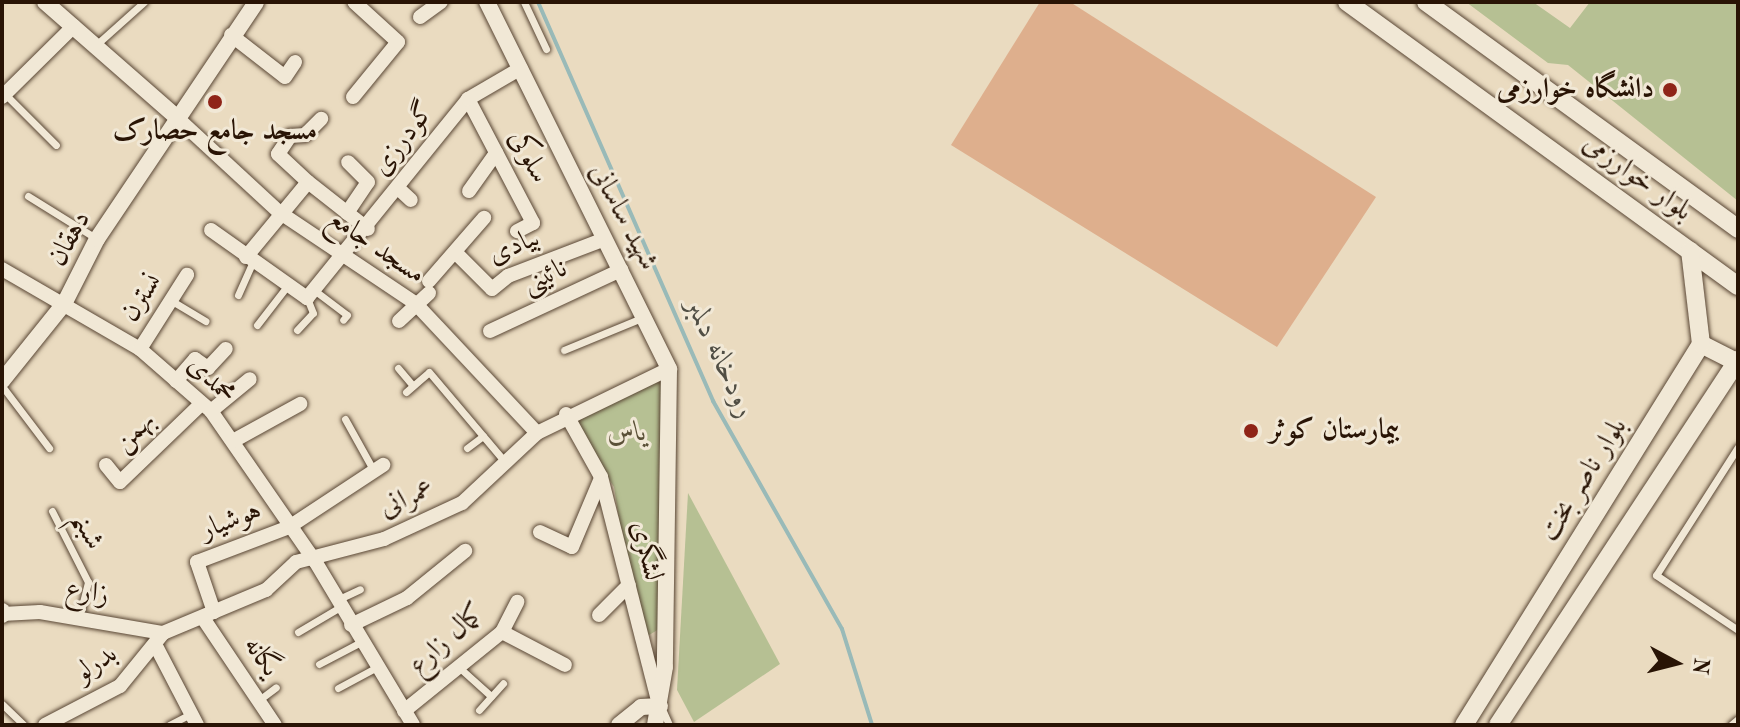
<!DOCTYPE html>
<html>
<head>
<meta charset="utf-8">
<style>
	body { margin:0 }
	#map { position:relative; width:1740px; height:727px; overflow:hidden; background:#eadbc0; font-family:"Old Standard TT",Amiri,serif }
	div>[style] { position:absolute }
	.green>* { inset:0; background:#b6c093 }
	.stream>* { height:4px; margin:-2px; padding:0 2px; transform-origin:2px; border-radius:2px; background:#99bab8 }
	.building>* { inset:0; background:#deaf8d }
	.roads { filter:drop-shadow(0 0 2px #594634) drop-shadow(0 0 2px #594634) }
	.service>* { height:7px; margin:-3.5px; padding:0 3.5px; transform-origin:3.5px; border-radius:3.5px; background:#f1e8d6 }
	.minor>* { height:14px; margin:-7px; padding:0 7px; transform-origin:7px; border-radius:7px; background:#f1e8d6 }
	.tertiary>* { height:16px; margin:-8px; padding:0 8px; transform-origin:8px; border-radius:8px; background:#f1e8d6 }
	.secondary>* { height:18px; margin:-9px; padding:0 9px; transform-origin:9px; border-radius:9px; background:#f1e8d6 }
	.dots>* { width:22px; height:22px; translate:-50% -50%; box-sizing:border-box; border:4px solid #f1e8d6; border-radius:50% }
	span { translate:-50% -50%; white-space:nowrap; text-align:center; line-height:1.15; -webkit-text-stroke:6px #f1e8d6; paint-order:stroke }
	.poi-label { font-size:28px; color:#291405; font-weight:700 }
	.right { translate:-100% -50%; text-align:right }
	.left { translate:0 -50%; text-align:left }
	.street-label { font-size:28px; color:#291405 }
	.park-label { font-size:28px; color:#5a5037; font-style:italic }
	.water-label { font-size:30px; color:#504e44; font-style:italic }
	.frame { position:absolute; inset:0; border:4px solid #291405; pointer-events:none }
	.north { position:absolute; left:1636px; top:623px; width:80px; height:80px; -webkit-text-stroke:6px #f1e8d6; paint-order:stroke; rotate:97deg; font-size:22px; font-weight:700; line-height:32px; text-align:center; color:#291405 }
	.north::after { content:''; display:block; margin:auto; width:28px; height:36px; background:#291405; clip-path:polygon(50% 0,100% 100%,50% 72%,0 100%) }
</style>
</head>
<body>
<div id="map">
	<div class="green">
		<i style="clip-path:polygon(1466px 2px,1533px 2px,1570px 28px,1590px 2px,1738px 2px,1738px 201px,1568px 65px,1548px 63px)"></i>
		<i style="clip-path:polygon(669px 369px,667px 624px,646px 637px,629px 585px,614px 487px,566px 414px)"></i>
		<i style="clip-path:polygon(688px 493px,780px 664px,694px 722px,677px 690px)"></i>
	</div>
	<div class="stream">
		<i style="left:538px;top:2px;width:436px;rotate:66.3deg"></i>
		<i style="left:713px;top:401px;width:262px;rotate:60.5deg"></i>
		<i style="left:842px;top:629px;width:101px;rotate:72.6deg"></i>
	</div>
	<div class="building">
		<i style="clip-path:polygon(1040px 2px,1070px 2px,1376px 197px,1277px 347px,951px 145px)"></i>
	</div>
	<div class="roads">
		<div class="service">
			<i style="left:524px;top:2px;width:52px;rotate:64.9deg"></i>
			<i style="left:97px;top:44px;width:63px;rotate:-41.8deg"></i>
			<i style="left:5px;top:94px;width:72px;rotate:45deg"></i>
			<i style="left:28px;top:196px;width:81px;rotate:31.9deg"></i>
			<i style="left:314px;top:290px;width:41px;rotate:37.1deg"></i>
			<i style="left:347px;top:315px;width:6px;rotate:129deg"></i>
			<i style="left:238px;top:295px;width:37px;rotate:-66deg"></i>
			<i style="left:172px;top:301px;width:39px;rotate:31deg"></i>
			<i style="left:257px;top:325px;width:51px;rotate:-52.2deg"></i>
			<i style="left:297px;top:330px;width:23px;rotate:-47deg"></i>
			<i style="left:313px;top:313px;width:16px;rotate:-112deg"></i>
			<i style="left:564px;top:350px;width:87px;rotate:-22.4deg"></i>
			<i style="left:398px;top:368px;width:23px;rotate:50deg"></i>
			<i style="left:2px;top:386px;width:78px;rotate:52.8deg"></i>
			<i style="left:406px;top:392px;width:30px;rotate:-41deg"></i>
			<i style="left:429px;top:372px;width:118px;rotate:49.8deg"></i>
			<i style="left:345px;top:419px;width:60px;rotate:60.9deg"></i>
			<i style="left:1738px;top:447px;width:152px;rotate:122.6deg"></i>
			<i style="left:1656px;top:575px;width:99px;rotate:33.9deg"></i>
			<i style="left:467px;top:448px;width:20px;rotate:-37deg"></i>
			<i style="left:52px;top:511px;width:80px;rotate:63.1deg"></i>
			<i style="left:88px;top:582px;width:36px;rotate:104deg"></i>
			<i style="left:339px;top:599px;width:23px;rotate:-25deg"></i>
			<i style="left:298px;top:632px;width:51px;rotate:-30.6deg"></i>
			<i style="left:319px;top:664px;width:47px;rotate:-27.6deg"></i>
			<i style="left:462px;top:670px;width:39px;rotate:42deg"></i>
			<i style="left:338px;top:688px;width:47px;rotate:-28.2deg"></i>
			<i style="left:259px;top:700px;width:21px;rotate:-37deg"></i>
			<i style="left:2px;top:704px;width:30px;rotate:44deg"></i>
			<i style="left:662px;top:709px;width:17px;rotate:66deg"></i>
			<i style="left:479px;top:710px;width:36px;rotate:-48deg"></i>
			<i style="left:169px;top:725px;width:25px;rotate:-27deg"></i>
			<i style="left:1731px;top:725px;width:9px;rotate:-41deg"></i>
		</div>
		<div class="minor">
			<i style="left:420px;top:17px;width:26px;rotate:-36deg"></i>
			<i style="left:231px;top:35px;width:68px;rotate:37.9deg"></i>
			<i style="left:285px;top:77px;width:18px;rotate:-56deg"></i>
			<i style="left:2px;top:97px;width:101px;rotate:-44.6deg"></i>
			<i style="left:353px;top:97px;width:71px;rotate:-50.7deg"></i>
			<i style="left:398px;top:42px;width:59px;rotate:-137.7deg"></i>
			<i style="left:468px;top:99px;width:140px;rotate:62.3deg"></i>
			<i style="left:533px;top:223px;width:18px;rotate:153deg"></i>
			<i style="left:175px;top:116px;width:142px;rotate:42.7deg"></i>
			<i style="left:279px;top:212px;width:164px;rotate:33.8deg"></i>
			<i style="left:415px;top:303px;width:178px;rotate:46.8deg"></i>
			<i style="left:308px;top:182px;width:41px;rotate:-137deg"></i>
			<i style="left:278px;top:154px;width:22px;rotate:-56deg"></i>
			<i style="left:290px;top:136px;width:15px;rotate:-4deg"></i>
			<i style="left:305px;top:135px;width:23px;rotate:-45deg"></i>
			<i style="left:399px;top:189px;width:16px;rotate:43deg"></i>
			<i style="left:469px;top:191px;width:47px;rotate:-54.6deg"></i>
			<i style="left:347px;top:213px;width:37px;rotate:-56deg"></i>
			<i style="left:368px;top:182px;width:28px;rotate:-135deg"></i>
			<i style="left:211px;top:230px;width:118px;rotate:35.3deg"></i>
			<i style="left:307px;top:298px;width:256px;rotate:-51deg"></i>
			<i style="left:468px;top:99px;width:61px;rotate:-30.3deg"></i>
			<i style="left:455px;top:252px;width:52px;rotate:45deg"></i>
			<i style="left:492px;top:289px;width:21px;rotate:-39deg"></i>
			<i style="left:508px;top:276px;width:104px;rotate:-20.9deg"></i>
			<i style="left:246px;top:257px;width:97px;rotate:-50.4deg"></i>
			<i style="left:308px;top:182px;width:76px;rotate:38.1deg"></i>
			<i style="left:2px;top:269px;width:160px;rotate:30.1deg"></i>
			<i style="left:140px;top:349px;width:94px;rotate:41.1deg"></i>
			<i style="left:211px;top:411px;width:183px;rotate:55.3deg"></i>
			<i style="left:315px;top:561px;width:191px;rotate:59.1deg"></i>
			<i style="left:429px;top:281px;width:84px;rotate:-48.9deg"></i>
			<i style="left:399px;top:321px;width:41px;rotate:-43deg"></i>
			<i style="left:490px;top:331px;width:145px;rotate:-25deg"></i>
			<i style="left:140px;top:349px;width:88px;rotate:-57.6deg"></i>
			<i style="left:176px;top:381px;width:29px;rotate:-49deg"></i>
			<i style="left:195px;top:359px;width:16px;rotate:35deg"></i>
			<i style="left:208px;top:368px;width:26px;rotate:-47deg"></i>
			<i style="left:211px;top:411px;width:50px;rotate:-39.4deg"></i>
			<i style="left:566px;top:414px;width:72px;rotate:60.9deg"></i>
			<i style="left:601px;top:477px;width:231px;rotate:75.7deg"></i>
			<i style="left:233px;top:441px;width:77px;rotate:-28.9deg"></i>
			<i style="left:106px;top:465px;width:22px;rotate:51deg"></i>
			<i style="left:120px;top:482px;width:112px;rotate:-43.9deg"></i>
			<i style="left:540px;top:532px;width:35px;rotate:25deg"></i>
			<i style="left:572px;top:547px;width:75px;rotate:-67.2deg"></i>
			<i style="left:214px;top:612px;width:53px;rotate:-108.8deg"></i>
			<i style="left:197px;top:562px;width:98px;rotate:-20.8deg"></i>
			<i style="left:289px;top:527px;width:113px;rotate:-33.4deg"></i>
			<i style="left:2px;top:614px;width:38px;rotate:-3deg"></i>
			<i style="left:40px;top:612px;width:125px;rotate:9.7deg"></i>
			<i style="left:599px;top:615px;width:42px;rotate:-45deg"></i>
			<i style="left:203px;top:618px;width:129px;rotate:56.1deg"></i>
			<i style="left:351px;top:625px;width:62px;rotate:-25.7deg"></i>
			<i style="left:407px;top:598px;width:75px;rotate:-39deg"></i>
			<i style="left:502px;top:632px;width:71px;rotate:27.6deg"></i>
			<i style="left:163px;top:633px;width:112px;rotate:-22.7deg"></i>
			<i style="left:266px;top:590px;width:41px;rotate:-43deg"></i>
			<i style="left:296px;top:562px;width:91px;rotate:-14.6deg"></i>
			<i style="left:384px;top:539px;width:86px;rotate:-24.8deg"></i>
			<i style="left:462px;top:503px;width:103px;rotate:-43deg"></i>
			<i style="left:537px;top:433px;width:147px;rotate:-25.9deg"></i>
			<i style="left:157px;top:648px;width:87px;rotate:62.5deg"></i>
			<i style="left:404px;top:711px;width:126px;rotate:-38.9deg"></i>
			<i style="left:502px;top:632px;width:34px;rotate:-63deg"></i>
			<i style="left:45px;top:725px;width:85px;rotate:-27.5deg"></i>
			<i style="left:120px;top:686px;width:68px;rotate:-50.9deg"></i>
		</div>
		<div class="tertiary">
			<i style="left:45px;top:2px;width:173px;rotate:41.2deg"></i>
			<i style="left:487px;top:2px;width:410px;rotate:63.6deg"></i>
			<i style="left:669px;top:369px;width:298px;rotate:90.8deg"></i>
			<i style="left:665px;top:667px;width:59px;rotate:99.8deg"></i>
			<i style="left:2px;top:381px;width:99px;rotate:-51.2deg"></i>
			<i style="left:64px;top:304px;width:73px;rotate:-63.1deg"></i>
			<i style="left:97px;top:239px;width:285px;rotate:-56.1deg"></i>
			<i style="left:2px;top:611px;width:4px;rotate:90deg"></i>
			<i style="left:619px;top:725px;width:28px;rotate:-39deg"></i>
			<i style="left:641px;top:707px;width:19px;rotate:-3deg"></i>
		</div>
		<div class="secondary">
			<i style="left:1347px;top:2px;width:483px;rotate:36deg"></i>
			<i style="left:1426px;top:2px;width:386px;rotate:36deg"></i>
			<i style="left:1701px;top:344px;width:37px;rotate:27deg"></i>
			<i style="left:1464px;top:725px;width:449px;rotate:-58.1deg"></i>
			<i style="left:1701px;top:344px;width:94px;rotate:-96.7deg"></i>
			<i style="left:1498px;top:725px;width:437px;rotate:-56.7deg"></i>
		</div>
	</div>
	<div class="dots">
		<i style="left:1670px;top:90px;background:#8f2418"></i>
		<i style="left:215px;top:102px;background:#8f2418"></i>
		<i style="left:1251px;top:431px;background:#8f2418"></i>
	</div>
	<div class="poi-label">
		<span class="right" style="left:1654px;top:90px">دانشگاه خوارزمی</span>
		<span style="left:215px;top:132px">مسجد جامع حصارک</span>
		<span class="left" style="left:1269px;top:431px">بیمارستان کوثر</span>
	</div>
	<div class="street-label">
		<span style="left:404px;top:139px;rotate:-53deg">گودرزی</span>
		<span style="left:528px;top:157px;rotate:62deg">سلوکی</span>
		<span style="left:1637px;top:178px;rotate:36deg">بلوار خوارزمی</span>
		<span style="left:623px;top:217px;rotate:62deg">شهید ساسانی</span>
		<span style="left:70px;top:239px;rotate:-61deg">دهقان</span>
		<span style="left:376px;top:247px;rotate:34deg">مسجد جامع</span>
		<span style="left:514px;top:247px;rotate:-23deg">بیادی</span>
		<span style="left:545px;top:277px;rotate:-25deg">نائینی</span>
		<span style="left:142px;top:298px;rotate:-57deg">نسترن</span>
		<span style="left:211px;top:380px;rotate:44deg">محمدی</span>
		<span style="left:135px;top:432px;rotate:-44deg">بهمن</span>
		<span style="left:1584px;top:480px;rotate:-58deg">بلوار ناصر بخت</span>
		<span style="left:407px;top:499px;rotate:-24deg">عمرانی</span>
		<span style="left:231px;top:521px;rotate:-21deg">هوشیار</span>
		<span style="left:87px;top:531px;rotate:63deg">شبنم</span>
		<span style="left:646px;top:551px;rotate:76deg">لشگری</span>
		<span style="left:87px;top:593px;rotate:9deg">زارع</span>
		<span style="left:447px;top:640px;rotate:-42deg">کمال زارع</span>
		<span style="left:261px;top:657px;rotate:55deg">یگانه</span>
		<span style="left:96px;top:664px;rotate:-34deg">بدرلو</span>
	</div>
	<div class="park-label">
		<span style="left:627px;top:433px">یاس</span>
	</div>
	<div class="water-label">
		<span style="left:720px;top:358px;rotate:65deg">رودخانه دلمبر</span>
	</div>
	<div class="frame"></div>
	<div class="north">N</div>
</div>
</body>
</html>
